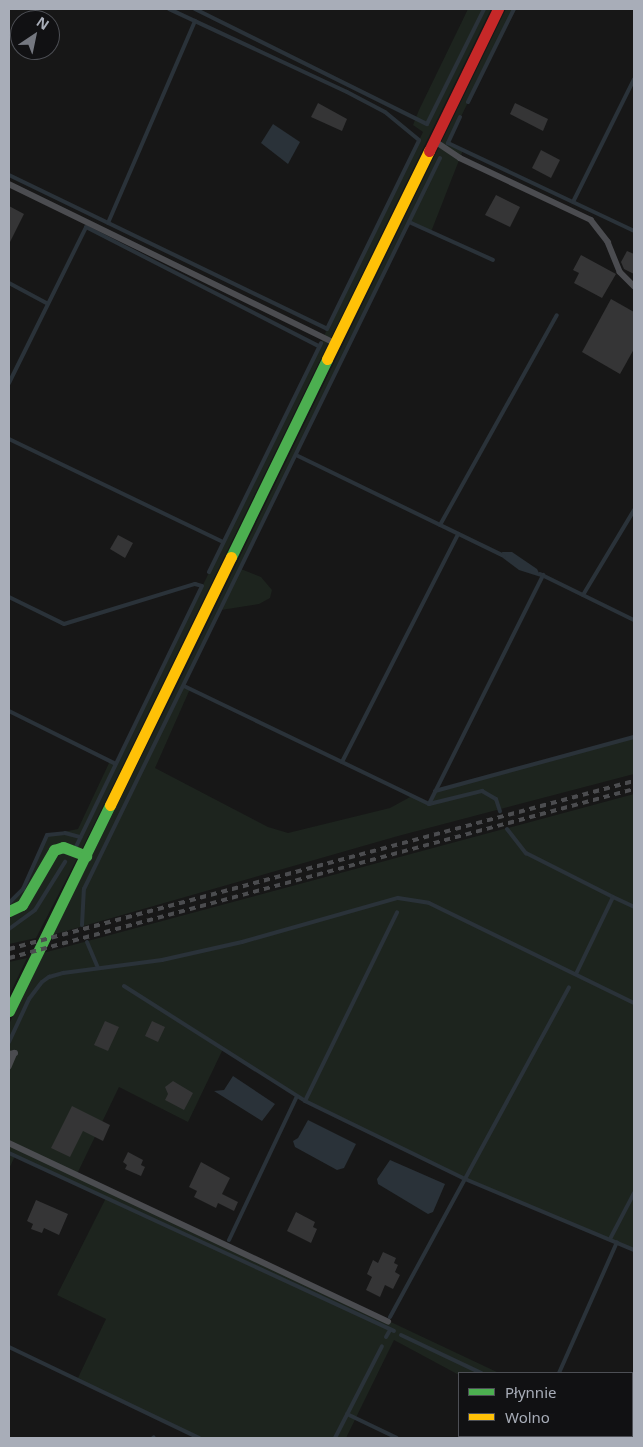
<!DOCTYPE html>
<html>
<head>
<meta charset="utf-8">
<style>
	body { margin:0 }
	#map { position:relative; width:643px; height:1447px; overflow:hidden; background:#171717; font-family:"Noto Sans",sans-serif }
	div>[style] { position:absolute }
	.green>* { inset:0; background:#1d241e }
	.water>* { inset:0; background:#2a3239 }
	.stream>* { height:4px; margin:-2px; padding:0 2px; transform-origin:2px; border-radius:2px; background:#2a3239 }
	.building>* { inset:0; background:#353536 }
	.lane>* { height:5.5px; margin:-2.75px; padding:0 2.75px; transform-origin:2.75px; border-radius:2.75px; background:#4b4c50 }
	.fast>* { height:11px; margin:-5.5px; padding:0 5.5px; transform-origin:5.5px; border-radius:5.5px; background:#4caf50 }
	.slow>* { height:11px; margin:-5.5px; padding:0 5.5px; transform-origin:5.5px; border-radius:5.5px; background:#ffc107 }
	.jam>* { height:11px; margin:-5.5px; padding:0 5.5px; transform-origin:5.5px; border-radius:5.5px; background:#c62828 }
	.rail>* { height:4px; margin-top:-2px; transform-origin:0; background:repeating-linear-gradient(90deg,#4b4c4f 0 6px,transparent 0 11px) }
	span { translate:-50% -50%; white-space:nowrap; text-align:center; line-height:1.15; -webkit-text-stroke:4px #111113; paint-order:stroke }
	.frame { position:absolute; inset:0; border:10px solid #a8adb8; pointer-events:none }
	.legend { position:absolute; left:458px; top:1372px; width:175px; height:65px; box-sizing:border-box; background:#111113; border:1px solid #4d4f55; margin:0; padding:6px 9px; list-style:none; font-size:15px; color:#a8adb8 }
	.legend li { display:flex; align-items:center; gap:10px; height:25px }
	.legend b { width:25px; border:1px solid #4d4f55 }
	.north { position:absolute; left:10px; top:10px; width:50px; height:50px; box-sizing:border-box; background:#111113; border:1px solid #4d4f55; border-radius:50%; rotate:34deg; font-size:14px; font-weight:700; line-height:20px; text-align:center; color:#a8adb8 }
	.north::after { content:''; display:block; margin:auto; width:18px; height:22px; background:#757880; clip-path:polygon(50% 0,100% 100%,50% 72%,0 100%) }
</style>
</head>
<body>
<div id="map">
	<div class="green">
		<i style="clip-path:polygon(468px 9px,491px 9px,80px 853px,36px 938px,9px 944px,9px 903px,23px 889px,47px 835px,78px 829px,110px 761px,116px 764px,423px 132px,413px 125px,419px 110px)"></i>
		<i style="clip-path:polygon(506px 9px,514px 9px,448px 143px,463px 150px,431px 232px,409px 222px,241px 569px,261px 577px,272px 590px,270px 598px,259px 604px,221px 610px,184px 686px,190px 689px,155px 768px,268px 827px,288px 833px,390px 808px,412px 796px,429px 804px,435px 791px,634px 737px,634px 774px,398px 836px,52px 935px,178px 684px)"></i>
		<i style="clip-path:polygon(634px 794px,634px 1250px,465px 1179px,305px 1101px,223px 1049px,188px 1122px,119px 1087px,77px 1174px,499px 1373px,459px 1375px,394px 1340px,346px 1438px,199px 1438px,77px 1380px,106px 1319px,57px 1295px,106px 1198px,15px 1156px,9px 1169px,9px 1024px,43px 953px)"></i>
		<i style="clip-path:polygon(27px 958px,9px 996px,9px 962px)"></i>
	</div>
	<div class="water">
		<i style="clip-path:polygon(273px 124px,300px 142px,288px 164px,261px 143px)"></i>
		<i style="clip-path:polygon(502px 552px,512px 552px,537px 569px,541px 577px,519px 570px,503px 558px)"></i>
		<i style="clip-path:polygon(233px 1076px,275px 1104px,262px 1121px,214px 1091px,224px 1090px)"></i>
		<i style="clip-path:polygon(308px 1120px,356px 1144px,344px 1168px,337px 1170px,295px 1147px,293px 1141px,298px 1138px)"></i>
		<i style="clip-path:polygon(390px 1160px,445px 1184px,433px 1212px,428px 1214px,378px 1184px,377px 1179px)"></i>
	</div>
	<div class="stream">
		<i style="left:195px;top:9px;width:259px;rotate:26.4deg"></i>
		<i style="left:427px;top:124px;width:128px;rotate:-63.6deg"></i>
		<i style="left:468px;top:102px;width:104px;rotate:-63.7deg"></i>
		<i style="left:460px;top:117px;width:29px;rotate:115deg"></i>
		<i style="left:448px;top:143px;width:206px;rotate:25.3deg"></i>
		<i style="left:9px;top:175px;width:353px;rotate:25.8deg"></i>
		<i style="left:327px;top:329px;width:210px;rotate:-64deg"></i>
		<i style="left:419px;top:140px;width:44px;rotate:-140.5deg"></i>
		<i style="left:385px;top:112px;width:43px;rotate:-152.2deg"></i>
		<i style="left:347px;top:92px;width:196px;rotate:-155deg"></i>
		<i style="left:573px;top:202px;width:137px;rotate:-63.6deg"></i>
		<i style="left:409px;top:222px;width:92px;rotate:24.3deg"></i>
		<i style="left:108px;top:223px;width:220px;rotate:-66.7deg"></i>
		<i style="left:9px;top:283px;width:44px;rotate:28.3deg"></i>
		<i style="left:9px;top:383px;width:174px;rotate:-63.7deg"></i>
		<i style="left:86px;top:227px;width:262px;rotate:27.1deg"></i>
		<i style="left:9px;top:439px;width:237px;rotate:25.7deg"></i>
		<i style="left:296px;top:455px;width:231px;rotate:25.9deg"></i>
		<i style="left:440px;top:525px;width:240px;rotate:-60.9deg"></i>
		<i style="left:209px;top:572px;width:255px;rotate:-63.9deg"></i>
		<i style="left:540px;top:574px;width:105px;rotate:26.1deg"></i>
		<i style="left:583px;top:595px;width:99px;rotate:-59deg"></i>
		<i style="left:9px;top:597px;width:61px;rotate:26.1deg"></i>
		<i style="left:64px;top:624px;width:137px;rotate:-17deg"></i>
		<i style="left:195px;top:584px;width:7px;rotate:16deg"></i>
		<i style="left:202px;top:586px;width:288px;rotate:115.8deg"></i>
		<i style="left:184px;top:686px;width:272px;rotate:25.7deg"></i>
		<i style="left:429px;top:804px;width:55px;rotate:-13.8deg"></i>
		<i style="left:482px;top:791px;width:16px;rotate:30deg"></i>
		<i style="left:496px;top:799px;width:13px;rotate:72deg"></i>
		<i style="left:9px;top:711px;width:119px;rotate:26.4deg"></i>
		<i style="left:342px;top:762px;width:256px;rotate:-63deg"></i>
		<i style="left:435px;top:791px;width:206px;rotate:-15.2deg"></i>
		<i style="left:429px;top:804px;width:256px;rotate:-63.5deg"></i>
		<i style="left:507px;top:829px;width:31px;rotate:52deg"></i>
		<i style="left:526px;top:853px;width:97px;rotate:26.8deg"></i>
		<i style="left:9px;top:903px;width:20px;rotate:-45deg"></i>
		<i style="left:23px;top:889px;width:59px;rotate:-66deg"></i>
		<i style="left:47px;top:835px;width:18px;rotate:-6deg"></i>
		<i style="left:65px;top:833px;width:16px;rotate:15deg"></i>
		<i style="left:82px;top:925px;width:36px;rotate:-87deg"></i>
		<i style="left:84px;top:889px;width:813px;rotate:-64.03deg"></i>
		<i style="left:9px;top:929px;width:32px;rotate:-36deg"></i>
		<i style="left:35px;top:910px;width:57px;rotate:-58deg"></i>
		<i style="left:87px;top:942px;width:28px;rotate:67deg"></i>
		<i style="left:576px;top:974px;width:85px;rotate:-64.3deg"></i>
		<i style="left:613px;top:897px;width:23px;rotate:25deg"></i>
		<i style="left:124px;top:986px;width:214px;rotate:32.4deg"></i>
		<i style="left:305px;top:1101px;width:178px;rotate:26deg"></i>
		<i style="left:465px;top:1179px;width:183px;rotate:22.8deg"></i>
		<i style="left:9px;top:1042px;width:47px;rotate:-65.1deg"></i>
		<i style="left:29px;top:999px;width:21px;rotate:-53deg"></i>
		<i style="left:42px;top:982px;width:9px;rotate:-36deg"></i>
		<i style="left:49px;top:977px;width:15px;rotate:-16deg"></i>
		<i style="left:63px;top:973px;width:100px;rotate:-7.5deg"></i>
		<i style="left:162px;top:960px;width:82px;rotate:-12.7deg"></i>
		<i style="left:242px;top:942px;width:162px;rotate:-15.8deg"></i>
		<i style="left:398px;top:898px;width:31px;rotate:9deg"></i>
		<i style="left:429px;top:903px;width:228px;rotate:26deg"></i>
		<i style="left:305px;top:1101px;width:210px;rotate:-64deg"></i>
		<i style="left:9px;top:1153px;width:424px;rotate:24.8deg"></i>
		<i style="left:610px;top:1239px;width:52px;rotate:-62.4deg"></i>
		<i style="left:229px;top:1240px;width:159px;rotate:-64.7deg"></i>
		<i style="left:390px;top:1317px;width:375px;rotate:-61.5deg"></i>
		<i style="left:401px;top:1335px;width:89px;rotate:25.4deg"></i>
		<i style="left:386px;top:1337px;width:8px;rotate:-60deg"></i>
		<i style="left:9px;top:1347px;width:211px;rotate:25.6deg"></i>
		<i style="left:559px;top:1373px;width:143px;rotate:-66.1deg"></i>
		<i style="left:347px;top:1414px;width:55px;rotate:25.6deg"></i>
		<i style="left:611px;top:1436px;width:5px;rotate:22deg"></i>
		<i style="left:153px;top:1438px;width:1px;rotate:-45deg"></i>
		<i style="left:335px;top:1438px;width:103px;rotate:-62.9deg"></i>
	</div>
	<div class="building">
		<i style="clip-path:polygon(318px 103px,347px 119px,342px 131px,311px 117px)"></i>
		<i style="clip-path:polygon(515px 103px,548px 119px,543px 131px,510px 114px)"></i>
		<i style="clip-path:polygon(541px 150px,560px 160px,551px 178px,532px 168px)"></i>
		<i style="clip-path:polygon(496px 195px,520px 207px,510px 227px,485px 215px)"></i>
		<i style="clip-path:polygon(9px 206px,24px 214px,9px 244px)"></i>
		<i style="clip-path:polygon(627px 251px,634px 254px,634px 274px,624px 269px,621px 262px)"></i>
		<i style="clip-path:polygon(581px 255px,616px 274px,602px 298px,574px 283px,579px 273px,573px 270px)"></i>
		<i style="clip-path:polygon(611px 299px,634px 312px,634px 349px,620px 374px,582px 352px)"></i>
		<i style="clip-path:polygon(118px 535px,133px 543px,125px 558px,110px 549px)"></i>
		<i style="clip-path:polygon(105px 1021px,119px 1027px,108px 1051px,94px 1045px)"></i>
		<i style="clip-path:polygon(152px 1021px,165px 1027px,158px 1042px,145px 1036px)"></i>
		<i style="clip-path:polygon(173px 1081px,193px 1093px,184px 1110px,165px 1100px,168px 1094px,165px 1087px)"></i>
		<i style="clip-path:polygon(72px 1106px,110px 1125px,103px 1141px,83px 1131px,70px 1157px,51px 1148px)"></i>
		<i style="clip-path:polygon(128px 1152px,143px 1160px,141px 1165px,145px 1167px,141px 1176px,125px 1169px,127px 1165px,123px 1162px)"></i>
		<i style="clip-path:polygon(201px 1162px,230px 1178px,222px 1194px,238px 1202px,234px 1211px,218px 1203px,216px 1208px,194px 1197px,197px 1191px,189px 1187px)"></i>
		<i style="clip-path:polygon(36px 1200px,68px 1214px,59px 1235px,44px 1228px,42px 1233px,31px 1229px,33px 1224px,27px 1221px)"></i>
		<i style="clip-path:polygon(296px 1212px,315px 1222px,313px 1227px,317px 1229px,311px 1243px,287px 1231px)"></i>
		<i style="clip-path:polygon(383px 1252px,396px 1258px,394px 1263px,398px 1265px,395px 1272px,400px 1275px,393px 1289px,385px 1285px,380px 1297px,366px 1290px,372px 1277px,367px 1274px,373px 1260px,378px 1263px)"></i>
	</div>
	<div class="lane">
		<i style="left:435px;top:141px;width:30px;rotate:34deg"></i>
		<i style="left:460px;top:158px;width:145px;rotate:25.3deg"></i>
		<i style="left:591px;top:220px;width:28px;rotate:52deg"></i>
		<i style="left:608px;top:242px;width:32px;rotate:68deg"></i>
		<i style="left:620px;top:272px;width:20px;rotate:45deg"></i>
		<i style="left:9px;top:184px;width:363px;rotate:26deg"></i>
		<i style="left:9px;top:1054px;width:6px;rotate:-9deg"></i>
		<i style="left:15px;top:1053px;width:15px;rotate:113deg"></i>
		<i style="left:9px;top:1143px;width:419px;rotate:25.2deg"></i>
	</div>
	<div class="fast">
		<i style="left:231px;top:557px;width:220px;rotate:-64.1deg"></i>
		<i style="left:9px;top:911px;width:14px;rotate:-25deg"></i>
		<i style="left:22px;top:905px;width:64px;rotate:-59.8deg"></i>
		<i style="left:54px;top:850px;width:9px;rotate:-18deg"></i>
		<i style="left:63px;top:847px;width:25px;rotate:21deg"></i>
		<i style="left:9px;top:1011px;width:229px;rotate:-63.9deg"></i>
	</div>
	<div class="slow">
		<i style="left:327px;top:359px;width:232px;rotate:-63.9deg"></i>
		<i style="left:110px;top:805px;width:276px;rotate:-64deg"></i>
	</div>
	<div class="jam">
		<i style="left:429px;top:151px;width:158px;rotate:-64.1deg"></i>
	</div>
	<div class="rail">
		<i style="left:9px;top:949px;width:647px;rotate:-15.05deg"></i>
		<i style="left:9px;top:958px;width:647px;rotate:-15.13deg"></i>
	</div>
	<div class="frame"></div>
	<ul class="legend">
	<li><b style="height:6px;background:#4caf50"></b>Płynnie</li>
	<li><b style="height:6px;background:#ffc107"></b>Wolno</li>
	</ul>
	<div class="north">N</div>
</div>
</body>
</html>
